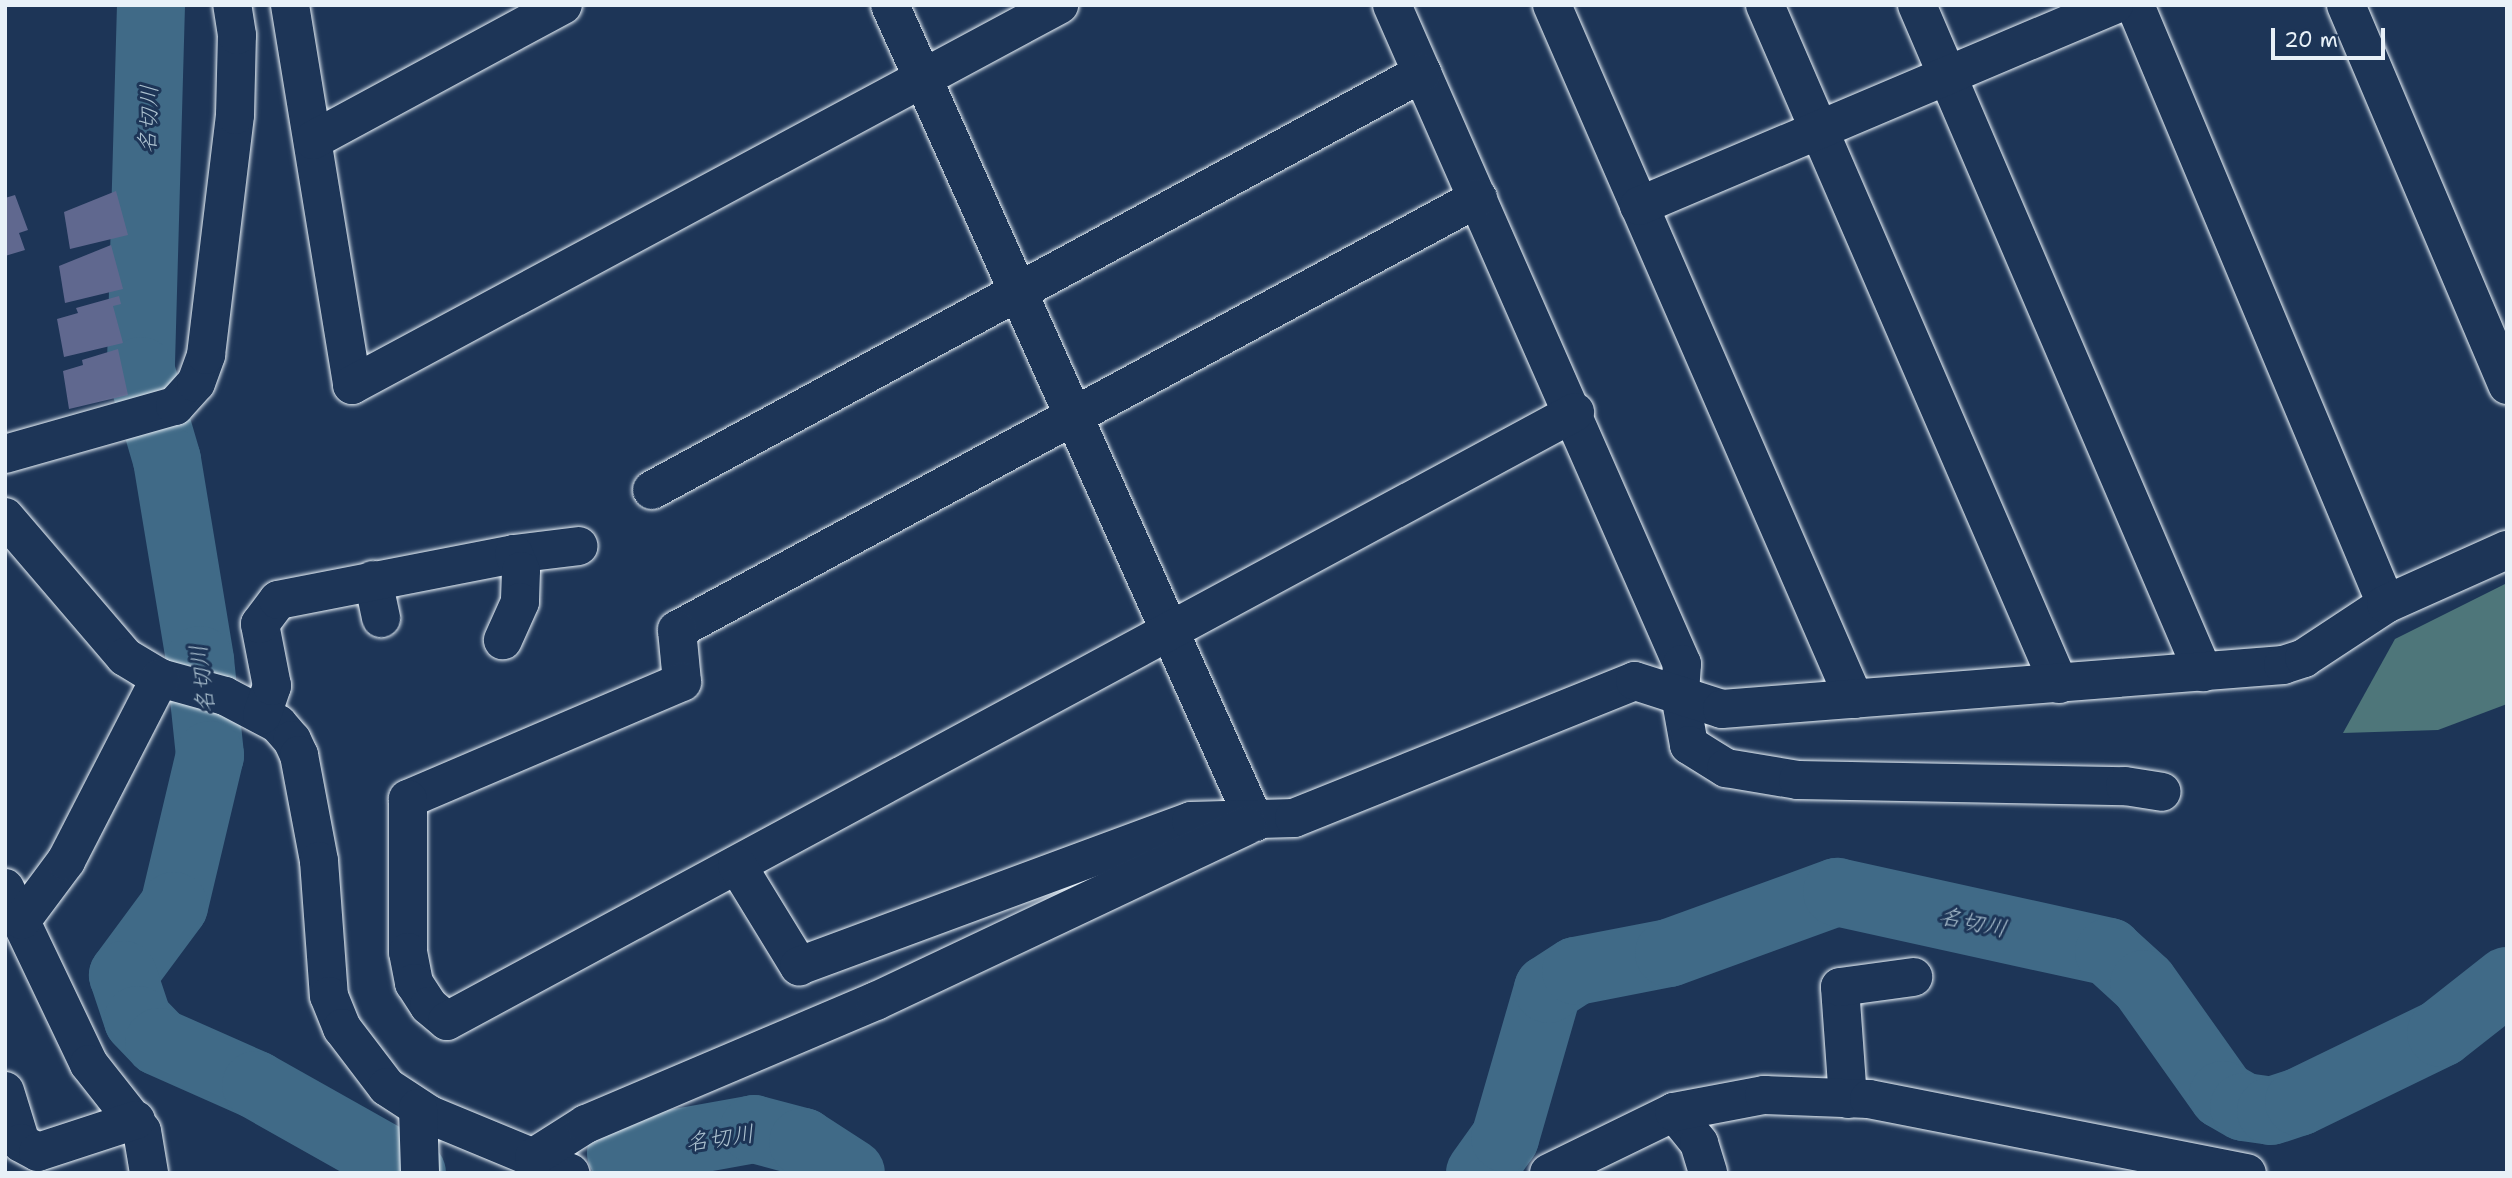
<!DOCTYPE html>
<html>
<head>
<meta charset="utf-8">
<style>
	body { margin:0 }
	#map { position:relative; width:2512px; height:1178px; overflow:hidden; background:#1d3557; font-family:"Shantell Sans","Klee One",sans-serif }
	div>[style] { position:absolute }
	.green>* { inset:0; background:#4e767a }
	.river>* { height:68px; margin:-34px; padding:0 34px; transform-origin:34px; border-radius:34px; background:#406a87 }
	.building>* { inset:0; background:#60688f }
	.roads { filter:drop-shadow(0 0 2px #e8f1f8) drop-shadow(0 0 2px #e8f1f8) }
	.minor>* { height:38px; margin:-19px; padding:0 19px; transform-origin:19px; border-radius:19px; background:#1d3557 }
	span { translate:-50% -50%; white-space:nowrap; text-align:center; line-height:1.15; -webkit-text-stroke:6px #1d3557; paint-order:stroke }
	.water-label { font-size:23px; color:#adc2d0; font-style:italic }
	.frame { position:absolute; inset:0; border:7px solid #e8f1f8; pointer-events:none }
	.scale { position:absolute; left:2271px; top:28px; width:114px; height:32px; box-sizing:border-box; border:4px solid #e8f1f8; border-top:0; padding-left:9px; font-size:21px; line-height:24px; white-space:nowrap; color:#e8f1f8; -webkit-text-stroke:5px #1d3557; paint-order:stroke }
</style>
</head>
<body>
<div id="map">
	<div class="green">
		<i style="clip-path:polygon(2507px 583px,2507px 704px,2438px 730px,2343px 733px,2395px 639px)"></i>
	</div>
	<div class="river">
		<i style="left:151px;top:5px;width:366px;rotate:91.6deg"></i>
		<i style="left:141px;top:371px;width:93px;rotate:73.7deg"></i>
		<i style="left:167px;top:460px;width:203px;rotate:80.6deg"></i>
		<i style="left:200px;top:660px;width:96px;rotate:84deg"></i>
		<i style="left:210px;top:755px;width:155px;rotate:103.4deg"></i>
		<i style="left:174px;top:906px;width:86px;rotate:126.5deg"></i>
		<i style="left:123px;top:975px;width:47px;rotate:71.6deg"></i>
		<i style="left:138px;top:1020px;width:30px;rotate:46deg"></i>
		<i style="left:159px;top:1042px;width:106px;rotate:23.9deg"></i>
		<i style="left:256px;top:1085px;width:179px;rotate:29.4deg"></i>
		<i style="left:621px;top:1153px;width:135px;rotate:-10.2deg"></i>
		<i style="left:754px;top:1129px;width:51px;rotate:14.9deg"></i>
		<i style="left:803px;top:1142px;width:57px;rotate:32.9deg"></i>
		<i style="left:1480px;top:1173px;width:43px;rotate:-54.5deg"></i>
		<i style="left:1505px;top:1138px;width:155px;rotate:-73.9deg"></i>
		<i style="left:1548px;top:989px;width:33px;rotate:-33deg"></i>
		<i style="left:1576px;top:971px;width:95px;rotate:-11deg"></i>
		<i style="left:1669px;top:953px;width:179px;rotate:-20deg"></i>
		<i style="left:1837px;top:892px;width:279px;rotate:12.4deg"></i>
		<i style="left:2109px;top:952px;width:47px;rotate:42.4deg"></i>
		<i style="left:2144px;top:984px;width:136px;rotate:54.6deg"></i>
		<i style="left:2223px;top:1095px;width:24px;rotate:30deg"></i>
		<i style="left:2244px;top:1107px;width:27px;rotate:8deg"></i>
		<i style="left:2271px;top:1111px;width:29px;rotate:-18deg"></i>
		<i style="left:2299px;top:1102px;width:158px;rotate:-25.9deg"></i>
		<i style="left:2441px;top:1033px;width:84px;rotate:-38.2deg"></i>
	</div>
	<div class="building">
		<i style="clip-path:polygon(116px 191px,128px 235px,70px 249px,64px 212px)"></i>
		<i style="clip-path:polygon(15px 195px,28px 230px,19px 233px,25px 250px,5px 256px,5px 198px)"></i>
		<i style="clip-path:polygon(111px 245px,123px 289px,65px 303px,59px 266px)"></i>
		<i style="clip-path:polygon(119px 296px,121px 304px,113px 306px,123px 343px,64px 357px,57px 319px,78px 313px,76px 308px)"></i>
		<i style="clip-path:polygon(118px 349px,128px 395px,69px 409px,63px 371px,83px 365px,82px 360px)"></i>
	</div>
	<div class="roads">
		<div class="minor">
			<i style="left:290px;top:5px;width:385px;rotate:80.7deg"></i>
			<i style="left:352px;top:385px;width:803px;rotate:-28.26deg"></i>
			<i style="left:890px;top:5px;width:895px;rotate:65.93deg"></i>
			<i style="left:1392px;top:5px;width:720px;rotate:66.25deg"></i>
			<i style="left:1682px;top:664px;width:31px;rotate:94deg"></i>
			<i style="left:1680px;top:695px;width:51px;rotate:79.8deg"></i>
			<i style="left:1689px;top:745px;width:44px;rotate:31.9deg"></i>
			<i style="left:1726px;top:768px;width:73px;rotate:9.5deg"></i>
			<i style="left:1798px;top:780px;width:327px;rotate:1.1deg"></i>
			<i style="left:2125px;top:786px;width:37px;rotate:9deg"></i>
			<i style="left:1552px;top:5px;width:757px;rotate:66.48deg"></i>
			<i style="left:1765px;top:5px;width:740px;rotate:66.59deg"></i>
			<i style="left:1917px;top:5px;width:726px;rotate:66.79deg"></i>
			<i style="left:2135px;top:5px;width:649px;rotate:67.26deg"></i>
			<i style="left:2346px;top:5px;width:413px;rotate:67deg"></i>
			<i style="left:313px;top:140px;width:284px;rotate:-28.4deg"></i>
			<i style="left:1478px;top:198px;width:910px;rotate:151.66deg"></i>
			<i style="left:677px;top:630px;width:52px;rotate:84.5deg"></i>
			<i style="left:682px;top:682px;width:298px;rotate:156.9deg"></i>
			<i style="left:408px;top:799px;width:153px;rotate:90deg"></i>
			<i style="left:408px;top:952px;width:32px;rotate:79deg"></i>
			<i style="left:414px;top:983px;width:27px;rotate:57deg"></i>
			<i style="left:429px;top:1006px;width:23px;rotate:40deg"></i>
			<i style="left:447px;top:1021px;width:1282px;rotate:-28.36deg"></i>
			<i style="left:1639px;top:206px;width:516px;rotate:-22.94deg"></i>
			<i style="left:5px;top:454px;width:177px;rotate:-15.8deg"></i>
			<i style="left:175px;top:406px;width:31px;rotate:-48deg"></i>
			<i style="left:196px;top:383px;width:30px;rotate:-70deg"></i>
			<i style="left:206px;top:355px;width:242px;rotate:-83.1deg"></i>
			<i style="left:235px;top:115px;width:80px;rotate:-88.6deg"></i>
			<i style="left:237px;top:35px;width:30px;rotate:-99deg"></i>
			<i style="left:652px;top:490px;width:876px;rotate:-28.44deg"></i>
			<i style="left:5px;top:517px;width:184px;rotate:49.4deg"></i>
			<i style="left:125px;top:657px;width:41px;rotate:31deg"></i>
			<i style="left:160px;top:678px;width:67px;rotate:15.5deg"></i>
			<i style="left:225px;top:696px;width:60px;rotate:27.8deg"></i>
			<i style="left:278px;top:724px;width:21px;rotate:49deg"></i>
			<i style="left:292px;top:740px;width:17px;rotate:65deg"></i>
			<i style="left:299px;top:755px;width:108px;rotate:79.3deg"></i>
			<i style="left:319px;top:861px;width:135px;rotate:85.8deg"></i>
			<i style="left:329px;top:996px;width:35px;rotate:68deg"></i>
			<i style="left:342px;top:1028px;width:74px;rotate:52.7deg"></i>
			<i style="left:387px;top:1087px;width:51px;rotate:33.1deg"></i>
			<i style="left:430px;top:1115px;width:152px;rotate:22.5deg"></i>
			<i style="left:514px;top:554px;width:65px;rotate:-7deg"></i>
			<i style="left:373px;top:580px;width:39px;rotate:78deg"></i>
			<i style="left:262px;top:715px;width:31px;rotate:-71deg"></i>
			<i style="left:272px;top:686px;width:63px;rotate:-101deg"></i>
			<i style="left:260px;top:624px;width:30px;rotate:-53deg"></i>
			<i style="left:278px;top:600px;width:240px;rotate:-11deg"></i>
			<i style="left:514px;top:554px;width:18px;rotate:68deg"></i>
			<i style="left:521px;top:571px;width:31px;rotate:92deg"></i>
			<i style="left:520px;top:602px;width:42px;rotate:114.1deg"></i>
			<i style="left:737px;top:865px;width:119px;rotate:58.5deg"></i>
			<i style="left:799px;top:966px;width:418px;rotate:-20.3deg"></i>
			<i style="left:1191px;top:821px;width:103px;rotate:-1.7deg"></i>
			<i style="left:1294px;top:818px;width:367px;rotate:-21.9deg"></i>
			<i style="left:1635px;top:681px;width:91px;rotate:17.8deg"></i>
			<i style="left:1722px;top:709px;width:563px;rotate:-4.48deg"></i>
			<i style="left:2283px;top:665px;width:22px;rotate:-18deg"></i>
			<i style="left:2304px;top:658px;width:98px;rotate:-33.4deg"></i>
			<i style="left:2386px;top:604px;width:133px;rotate:-24.1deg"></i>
			<i style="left:5px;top:888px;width:195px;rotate:64.5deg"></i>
			<i style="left:89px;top:1064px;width:85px;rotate:51.7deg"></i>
			<i style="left:142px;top:1131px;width:43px;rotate:80.5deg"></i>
			<i style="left:22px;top:920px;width:74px;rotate:-53.3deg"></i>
			<i style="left:66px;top:861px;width:206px;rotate:-62.8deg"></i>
			<i style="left:5px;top:1091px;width:54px;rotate:72.9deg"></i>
			<i style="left:21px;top:1143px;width:19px;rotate:28deg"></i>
			<i style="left:38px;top:1152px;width:103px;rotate:-18.1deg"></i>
			<i style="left:1848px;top:1099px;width:112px;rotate:-94.1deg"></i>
			<i style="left:1840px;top:987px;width:74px;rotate:-7.8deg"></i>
			<i style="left:418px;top:1108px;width:65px;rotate:88.2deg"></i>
			<i style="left:1674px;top:1112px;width:40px;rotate:51deg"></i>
			<i style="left:1699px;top:1143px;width:31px;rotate:73deg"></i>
			<i style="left:534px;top:1157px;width:62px;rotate:-32.4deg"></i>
			<i style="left:586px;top:1124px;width:315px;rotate:-23deg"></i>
			<i style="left:876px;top:1001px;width:410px;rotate:-25.3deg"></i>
			<i style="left:1549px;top:1173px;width:139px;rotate:-26deg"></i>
			<i style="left:1674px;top:1112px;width:92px;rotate:-10.7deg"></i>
			<i style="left:1764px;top:1095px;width:105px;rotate:2.2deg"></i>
			<i style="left:1869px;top:1099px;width:385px;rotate:11.1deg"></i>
		</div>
	</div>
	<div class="water-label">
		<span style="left:148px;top:119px;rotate:-88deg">名切川</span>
		<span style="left:202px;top:679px;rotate:-97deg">名切川</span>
		<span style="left:1973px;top:922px;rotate:12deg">名切川</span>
		<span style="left:720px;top:1138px;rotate:-8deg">名切川</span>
	</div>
	<div class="frame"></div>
	<div class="scale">20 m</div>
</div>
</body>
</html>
